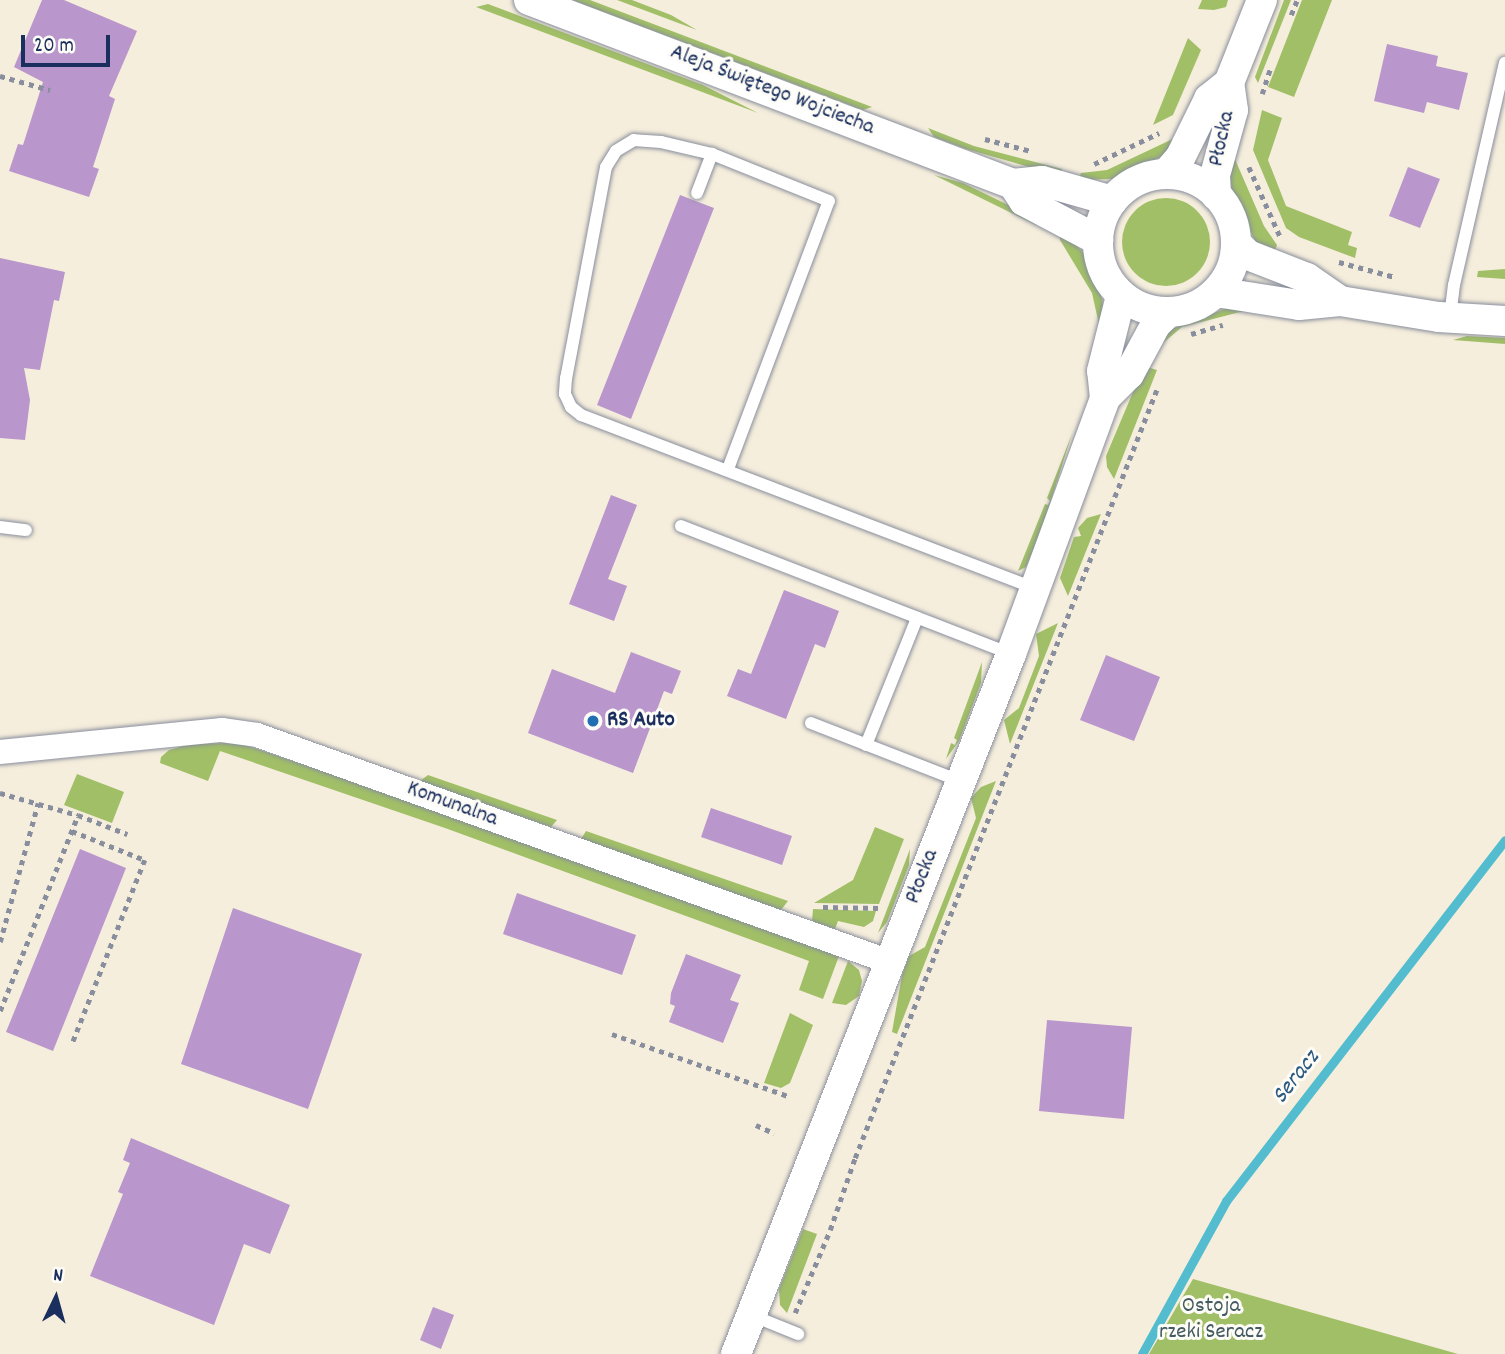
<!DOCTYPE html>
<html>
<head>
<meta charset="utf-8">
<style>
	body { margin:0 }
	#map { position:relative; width:1505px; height:1354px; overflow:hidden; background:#f6eedc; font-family:Dekko,sans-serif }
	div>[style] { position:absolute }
	.green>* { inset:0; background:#a1bf67 }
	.round { border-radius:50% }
	.stream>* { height:9px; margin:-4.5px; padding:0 4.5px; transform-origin:4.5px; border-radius:4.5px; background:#53bdcf }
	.building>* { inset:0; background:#b996cb }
	.path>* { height:4.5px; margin-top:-2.25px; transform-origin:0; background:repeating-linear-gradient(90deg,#888e9d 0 5px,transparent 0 10px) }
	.roads { filter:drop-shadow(0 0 2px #888e9d) drop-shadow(0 0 2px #888e9d) }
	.service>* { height:12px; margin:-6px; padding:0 6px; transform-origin:6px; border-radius:6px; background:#fff }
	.minor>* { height:24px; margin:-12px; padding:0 12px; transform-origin:12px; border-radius:12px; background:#fff }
	.tertiary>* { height:30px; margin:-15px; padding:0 15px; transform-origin:15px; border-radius:15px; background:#fff }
	.tertiary>.ring { margin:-15px; padding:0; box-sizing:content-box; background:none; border:30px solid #fff; border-radius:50% }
	.dots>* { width:19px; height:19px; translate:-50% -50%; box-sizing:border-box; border:4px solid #fdfcf7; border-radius:50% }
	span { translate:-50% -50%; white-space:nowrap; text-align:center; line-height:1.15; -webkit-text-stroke:6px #fdfcf7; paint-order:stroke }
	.street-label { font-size:23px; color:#1b2f5e }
	.poi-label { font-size:23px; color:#1b2f5e; font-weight:700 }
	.left { translate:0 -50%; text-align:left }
	.park-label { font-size:23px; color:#435a61 }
	.water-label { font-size:24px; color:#2c5a80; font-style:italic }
	.north { position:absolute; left:21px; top:1263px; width:70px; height:70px; -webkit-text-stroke:5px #fdfcf7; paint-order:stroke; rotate:5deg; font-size:19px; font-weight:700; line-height:28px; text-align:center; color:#1b2f5e }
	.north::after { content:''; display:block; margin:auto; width:24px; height:32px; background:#1b2f5e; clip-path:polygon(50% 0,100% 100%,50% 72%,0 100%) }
	.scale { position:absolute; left:21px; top:35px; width:89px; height:32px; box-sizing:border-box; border:4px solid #1b2f5e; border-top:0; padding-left:9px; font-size:21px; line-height:24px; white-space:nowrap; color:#1b2f5e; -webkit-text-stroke:5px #fdfcf7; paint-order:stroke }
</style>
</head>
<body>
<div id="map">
	<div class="green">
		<i style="clip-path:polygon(572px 0,590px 0,872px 107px,863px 110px)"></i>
		<i style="clip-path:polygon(617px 0,632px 0,671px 15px,697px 30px)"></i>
		<i style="clip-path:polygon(1202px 0,1228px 0,1226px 7px,1214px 10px,1198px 9px)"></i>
		<i style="clip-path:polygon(1284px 0,1291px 0,1258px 83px,1255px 77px)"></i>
		<i style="clip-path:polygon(1302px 0,1332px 0,1294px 97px,1268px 87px)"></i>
		<i style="clip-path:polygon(488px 4px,703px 85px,758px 113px,476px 7px)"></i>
		<i style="clip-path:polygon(1188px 38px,1201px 50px,1173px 115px,1153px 125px)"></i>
		<i style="clip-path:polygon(1262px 110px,1282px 118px,1268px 160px,1286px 206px,1352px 232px,1348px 245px,1357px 248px,1355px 258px,1299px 237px,1286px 228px,1253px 150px)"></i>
		<i style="clip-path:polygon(928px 128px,974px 146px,1062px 169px,1061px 176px,966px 149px,934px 137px)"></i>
		<i style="clip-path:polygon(1179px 136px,1162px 156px,1147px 164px,1112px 179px,1078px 180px,1081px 173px,1107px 170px)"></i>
		<i style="clip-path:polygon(1234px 157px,1264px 226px,1277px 245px,1273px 255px,1255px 241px,1232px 191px,1229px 171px)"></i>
		<i style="clip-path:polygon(934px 175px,963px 183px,1043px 222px,1036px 225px)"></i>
		<i class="round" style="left:1122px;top:198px;width:88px;height:88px"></i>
		<i style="clip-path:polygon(1059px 229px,1083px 252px,1101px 294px,1104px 309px,1100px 329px,1092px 293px,1060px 240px)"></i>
		<i style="clip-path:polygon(1505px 269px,1505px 279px,1477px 277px,1478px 271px)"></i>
		<i style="clip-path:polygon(1227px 308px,1253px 312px,1240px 312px,1182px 327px,1157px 348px,1169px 330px)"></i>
		<i style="clip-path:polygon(1467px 336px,1505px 338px,1505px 344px,1453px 340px)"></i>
		<i style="clip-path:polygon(1144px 366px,1157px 370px,1114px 479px,1107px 467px,1106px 456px)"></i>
		<i style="clip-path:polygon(1072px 434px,1040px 535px,1026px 567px,1018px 571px,1045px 504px,1048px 505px,1050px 501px,1047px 498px)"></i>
		<i style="clip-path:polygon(1101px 514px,1068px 596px,1060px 578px,1074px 537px,1081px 536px,1078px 528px,1087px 518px)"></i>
		<i style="clip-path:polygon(1058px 623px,1037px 676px,1010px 744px,1004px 720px,1019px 708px,1039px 656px,1036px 634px)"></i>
		<i style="clip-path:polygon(982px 662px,981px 683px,959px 741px,946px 759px,951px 743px,955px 745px,957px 740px,954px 738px)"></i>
		<i style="clip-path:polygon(225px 743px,245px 745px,343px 778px,839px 956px,823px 999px,799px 990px,809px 961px,445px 828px,220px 751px,208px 781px,160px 763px,161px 757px,169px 750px,190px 744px)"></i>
		<i style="clip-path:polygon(77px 774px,124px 792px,112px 823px,64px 805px)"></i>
		<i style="clip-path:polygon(428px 775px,557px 820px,551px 827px,420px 781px)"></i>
		<i style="clip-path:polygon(996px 781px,897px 1034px,892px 1032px,902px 975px,909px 956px,925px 947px,976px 818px,971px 798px,981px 787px)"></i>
		<i style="clip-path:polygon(875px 827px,904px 839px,879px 904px,814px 903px,853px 880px)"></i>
		<i style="clip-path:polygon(586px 831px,788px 901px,781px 910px,581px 839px)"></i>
		<i style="clip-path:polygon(910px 849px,909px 865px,887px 922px,878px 933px)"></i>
		<i style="clip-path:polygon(813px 909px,876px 911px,873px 921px,864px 927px,838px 921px,835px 929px,812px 921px)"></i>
		<i style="clip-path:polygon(848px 961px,859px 970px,862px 981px,859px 996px,846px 1005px,832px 1003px)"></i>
		<i style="clip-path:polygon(790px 1013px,813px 1025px,790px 1083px,781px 1088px,764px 1083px)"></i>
		<i style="clip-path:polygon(803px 1229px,817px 1234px,787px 1313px,780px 1305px,779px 1289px)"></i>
		<i style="clip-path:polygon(1193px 1279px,1458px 1354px,1149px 1354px)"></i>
	</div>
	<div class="stream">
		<i style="left:1142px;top:1354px;width:175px;rotate:-61.2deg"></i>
		<i style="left:1226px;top:1201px;width:456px;rotate:-52.3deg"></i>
	</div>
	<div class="building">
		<i style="clip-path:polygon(42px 0,64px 0,137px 31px,109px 96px,115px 99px,93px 167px,99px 169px,89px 197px,9px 171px,18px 144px,23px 145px,43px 82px,14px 67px)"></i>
		<i style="clip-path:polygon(1387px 44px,1438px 56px,1436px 66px,1468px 73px,1459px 110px,1427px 102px,1424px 113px,1374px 101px)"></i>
		<i style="clip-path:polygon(1408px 167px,1440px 179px,1420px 228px,1389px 216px)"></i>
		<i style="clip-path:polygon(680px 195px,714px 208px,631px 419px,597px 405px)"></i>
		<i style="clip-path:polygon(0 258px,65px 272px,59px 301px,54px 300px,40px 370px,24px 368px,30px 400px,25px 440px,0 438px)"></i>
		<i style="clip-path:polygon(611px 495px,637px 505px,608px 579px,627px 586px,614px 621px,569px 604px)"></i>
		<i style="clip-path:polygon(784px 590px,839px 611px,825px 648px,815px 644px,786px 719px,727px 696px,738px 669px,751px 674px)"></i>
		<i style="clip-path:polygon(631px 652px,681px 671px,672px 694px,664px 691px,633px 773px,528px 733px,552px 669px,615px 693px)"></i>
		<i style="clip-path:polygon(1106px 655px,1160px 677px,1134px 741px,1080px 720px)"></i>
		<i style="clip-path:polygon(711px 808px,792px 836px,782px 865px,701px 837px)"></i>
		<i style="clip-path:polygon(80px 849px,126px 868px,53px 1051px,6px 1032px)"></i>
		<i style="clip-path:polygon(517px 893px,636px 935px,622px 975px,503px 934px)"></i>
		<i style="clip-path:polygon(233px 908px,362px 954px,308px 1109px,181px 1064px)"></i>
		<i style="clip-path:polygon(686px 954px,741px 975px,730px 1000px,739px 1003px,723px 1043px,669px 1022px,675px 1006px,670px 1004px,671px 993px)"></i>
		<i style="clip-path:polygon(1047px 1020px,1132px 1027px,1124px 1119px,1039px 1111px)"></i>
		<i style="clip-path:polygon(131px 1138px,290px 1205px,270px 1254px,244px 1244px,214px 1325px,90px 1276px,123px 1194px,118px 1192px,130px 1163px,123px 1160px)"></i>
		<i style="clip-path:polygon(433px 1307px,454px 1315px,441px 1349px,420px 1340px)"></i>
	</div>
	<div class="path">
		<i style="left:1291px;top:15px;width:16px;rotate:-68deg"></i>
		<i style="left:0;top:76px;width:52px;rotate:15.6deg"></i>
		<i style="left:1262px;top:94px;width:26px;rotate:-72deg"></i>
		<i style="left:985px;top:139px;width:48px;rotate:14.6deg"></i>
		<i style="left:1094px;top:164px;width:72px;rotate:-25.5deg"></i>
		<i style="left:1249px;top:167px;width:76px;rotate:65.8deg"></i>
		<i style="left:1339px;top:262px;width:58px;rotate:15deg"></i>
		<i style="left:1191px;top:334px;width:33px;rotate:-16deg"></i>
		<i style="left:0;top:793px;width:81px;rotate:15.8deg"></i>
		<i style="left:78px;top:815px;width:53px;rotate:21.2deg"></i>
		<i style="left:72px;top:831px;width:79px;rotate:21.7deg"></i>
		<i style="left:145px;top:860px;width:196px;rotate:111.6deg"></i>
		<i style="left:823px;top:907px;width:58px;rotate:1deg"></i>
		<i style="left:0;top:942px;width:144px;rotate:-74.7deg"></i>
		<i style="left:0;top:1011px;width:211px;rotate:-68.3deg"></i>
		<i style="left:612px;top:1034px;width:187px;rotate:19.4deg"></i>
		<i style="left:756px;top:1125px;width:20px;rotate:24deg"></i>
		<i style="left:795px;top:1313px;width:90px;rotate:-67.1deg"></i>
		<i style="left:830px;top:1230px;width:76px;rotate:-70.9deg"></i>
		<i style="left:855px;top:1158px;width:826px;rotate:-68.56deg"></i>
	</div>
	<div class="roads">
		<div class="service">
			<i style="left:697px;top:193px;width:42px;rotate:-69deg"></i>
			<i style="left:1450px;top:317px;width:32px;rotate:-83deg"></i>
			<i style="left:1454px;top:285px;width:228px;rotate:-77.1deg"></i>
			<i style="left:728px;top:469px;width:286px;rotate:-69.4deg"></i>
			<i style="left:829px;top:201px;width:126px;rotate:-158.1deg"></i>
			<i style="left:712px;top:154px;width:52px;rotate:-166.8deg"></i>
			<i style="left:661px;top:142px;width:27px;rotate:-176deg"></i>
			<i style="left:634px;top:140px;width:21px;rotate:149deg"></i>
			<i style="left:616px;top:151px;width:19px;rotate:122deg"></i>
			<i style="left:606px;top:167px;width:215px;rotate:100.7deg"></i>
			<i style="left:566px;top:378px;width:16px;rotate:94deg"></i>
			<i style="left:565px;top:394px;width:14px;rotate:65deg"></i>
			<i style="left:571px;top:407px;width:13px;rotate:39deg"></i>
			<i style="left:581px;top:415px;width:487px;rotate:20.9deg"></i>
			<i style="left:681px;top:526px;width:354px;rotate:21.2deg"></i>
			<i style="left:0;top:527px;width:26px;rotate:7deg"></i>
			<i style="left:811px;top:723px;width:160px;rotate:21.3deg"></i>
			<i style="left:866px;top:745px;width:137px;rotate:-68.1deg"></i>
			<i style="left:751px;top:1315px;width:51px;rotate:22deg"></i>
		</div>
		<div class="minor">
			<i style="left:0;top:752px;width:223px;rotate:-5.7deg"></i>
			<i style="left:222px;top:730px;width:35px;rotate:8deg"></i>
			<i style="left:257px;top:735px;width:672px;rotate:19.73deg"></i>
		</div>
		<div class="tertiary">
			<i style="left:529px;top:0;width:518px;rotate:20.82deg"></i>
			<i style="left:1013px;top:184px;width:29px;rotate:-6deg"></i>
			<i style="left:1042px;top:181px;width:73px;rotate:15.9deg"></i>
			<i style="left:1166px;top:174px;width:21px;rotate:-49deg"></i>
			<i style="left:1180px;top:158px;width:66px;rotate:-63.8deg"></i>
			<i style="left:1209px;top:99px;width:26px;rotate:-39deg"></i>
			<i class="ring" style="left:1098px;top:174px;width:108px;height:108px"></i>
			<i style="left:1013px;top:184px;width:20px;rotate:57deg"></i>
			<i style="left:1024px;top:201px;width:84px;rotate:27.8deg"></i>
			<i style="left:1216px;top:195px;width:20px;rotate:-93deg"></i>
			<i style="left:1215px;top:175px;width:67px;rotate:-74.5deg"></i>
			<i style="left:1233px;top:110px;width:27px;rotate:-98deg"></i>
			<i style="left:1229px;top:83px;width:89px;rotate:-68.3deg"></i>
			<i style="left:1236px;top:243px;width:17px;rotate:45deg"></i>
			<i style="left:1248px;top:255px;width:63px;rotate:21.3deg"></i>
			<i style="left:1307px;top:278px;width:40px;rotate:34.9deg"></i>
			<i style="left:1216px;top:292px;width:84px;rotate:8.9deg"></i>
			<i style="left:1299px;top:305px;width:41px;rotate:-5.6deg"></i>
			<i style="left:1340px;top:301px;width:100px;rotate:9.2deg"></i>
			<i style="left:1439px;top:317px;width:66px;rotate:3.5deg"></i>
			<i style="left:1105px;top:398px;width:27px;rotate:-96deg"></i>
			<i style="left:1102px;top:371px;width:77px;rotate:-75.8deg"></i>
			<i style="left:736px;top:1354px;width:752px;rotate:-68.55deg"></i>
			<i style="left:1011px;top:654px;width:273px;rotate:-69.8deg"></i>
			<i style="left:1105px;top:398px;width:34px;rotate:-45deg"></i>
			<i style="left:1129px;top:374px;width:57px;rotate:-61.6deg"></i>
			<i style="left:1156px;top:324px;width:16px;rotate:-43deg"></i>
		</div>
	</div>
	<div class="dots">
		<i style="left:593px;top:721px;background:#1f6fb2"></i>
	</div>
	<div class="street-label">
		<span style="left:772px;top:91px;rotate:21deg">Aleja Świętego Wojciecha</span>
		<span style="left:1223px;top:139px;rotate:-78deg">Płocka</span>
		<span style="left:452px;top:805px;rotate:20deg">Komunalna</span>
		<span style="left:923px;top:877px;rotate:-69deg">Płocka</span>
	</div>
	<div class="poi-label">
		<span class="left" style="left:607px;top:721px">RS Auto</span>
	</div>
	<div class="park-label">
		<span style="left:1211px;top:1320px">Ostoja<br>rzeki Seracz</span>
	</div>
	<div class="water-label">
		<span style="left:1297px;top:1078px;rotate:-52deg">Seracz</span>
	</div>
	<div class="north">N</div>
	<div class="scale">20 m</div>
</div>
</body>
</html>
